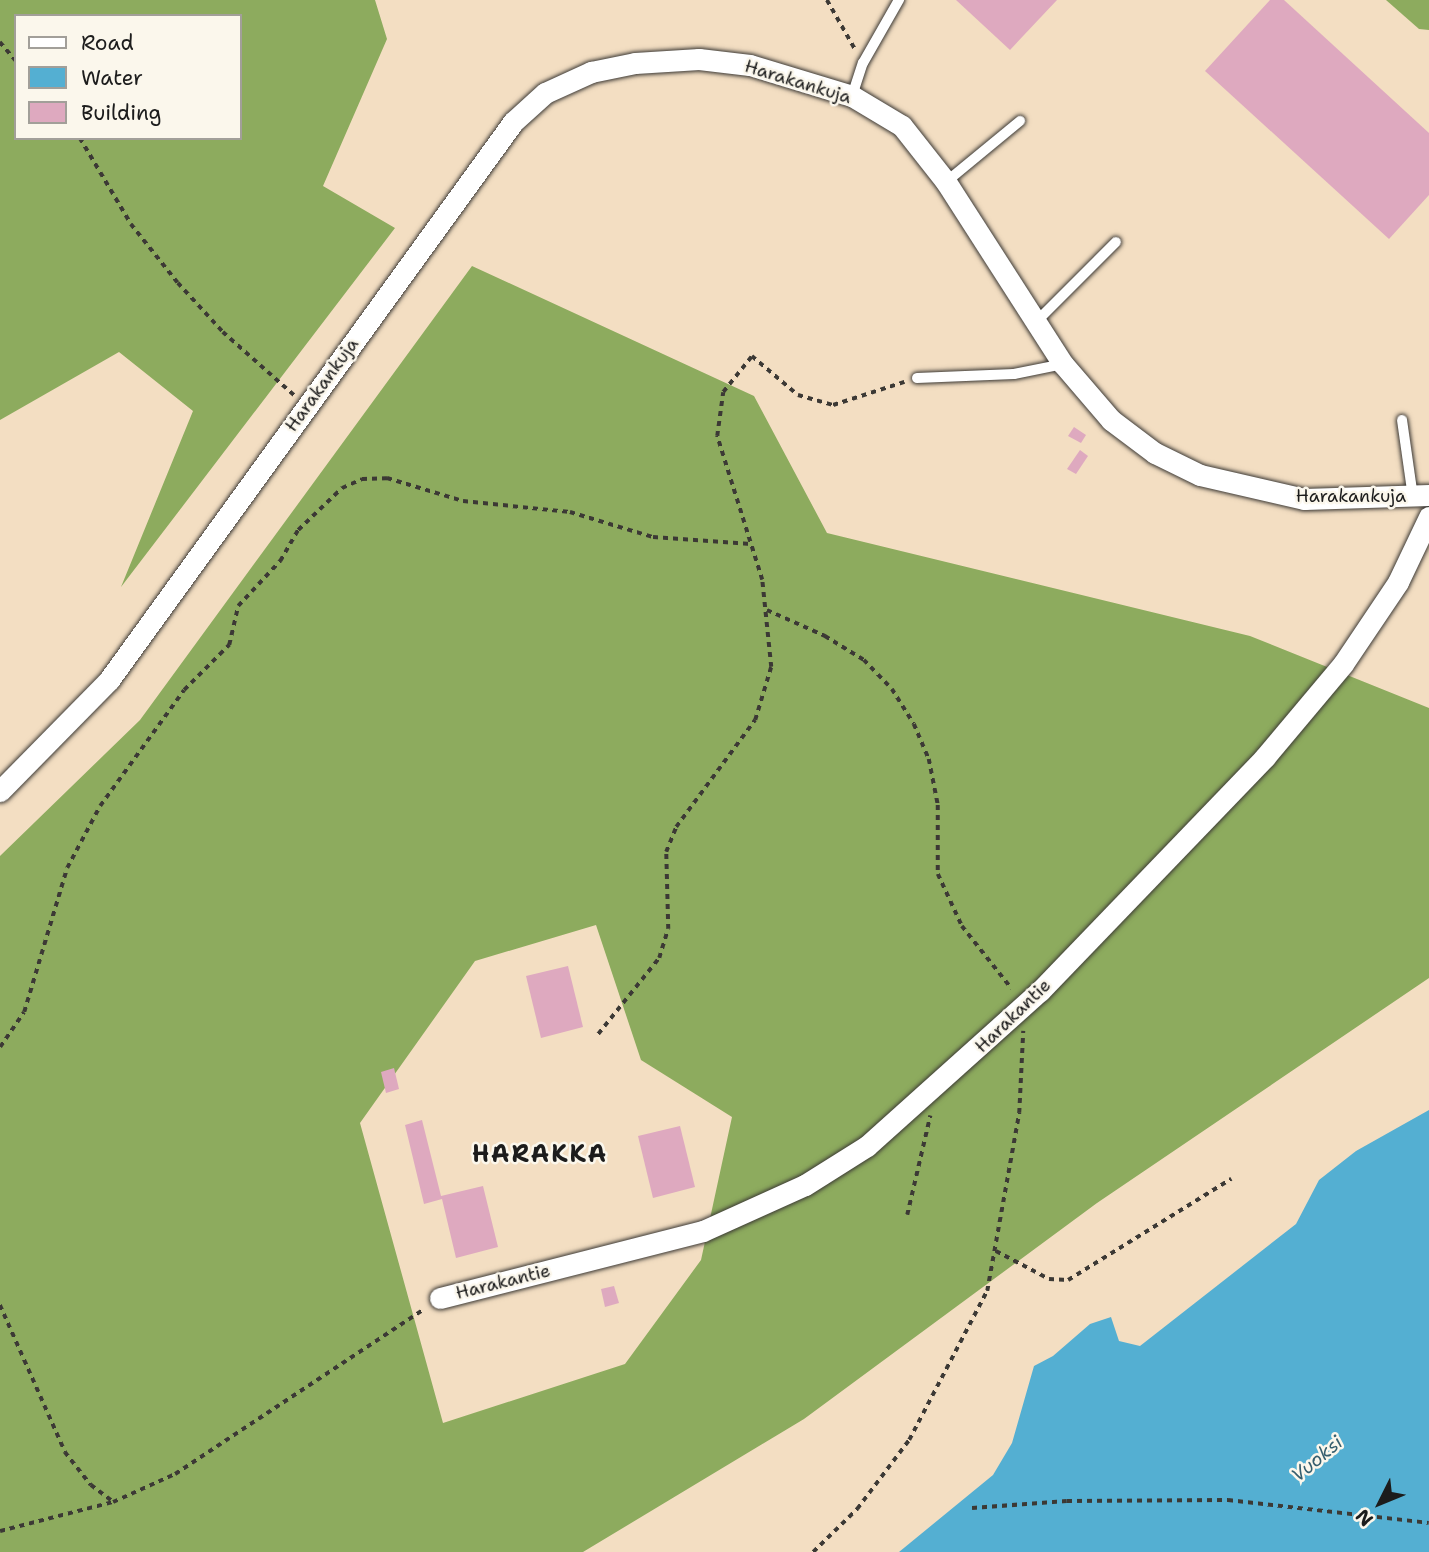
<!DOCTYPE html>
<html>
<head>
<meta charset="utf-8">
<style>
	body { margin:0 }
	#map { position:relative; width:1429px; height:1552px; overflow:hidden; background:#f3dec2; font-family:"Shantell Sans",sans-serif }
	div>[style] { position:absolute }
	.forest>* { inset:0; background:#8dab5e }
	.water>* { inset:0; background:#54afd2 }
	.building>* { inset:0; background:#dea9bf }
	.path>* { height:3.5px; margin-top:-1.75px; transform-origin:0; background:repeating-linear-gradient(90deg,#3c3935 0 5px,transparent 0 10px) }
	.roads { filter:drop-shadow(0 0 2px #3c3935) drop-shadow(0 0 2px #3c3935) }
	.service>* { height:10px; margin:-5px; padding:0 5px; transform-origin:5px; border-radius:5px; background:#fff }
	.minor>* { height:21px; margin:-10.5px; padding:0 10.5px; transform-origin:10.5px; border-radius:10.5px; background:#fff }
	span { translate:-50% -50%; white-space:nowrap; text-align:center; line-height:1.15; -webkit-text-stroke:5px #fbf7ec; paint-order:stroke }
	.street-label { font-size:18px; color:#1c1c1c }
	.water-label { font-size:19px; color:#355e6e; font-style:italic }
	.district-label { font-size:24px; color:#1c1c1c; font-weight:700; letter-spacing:2px }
	.legend { position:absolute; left:14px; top:14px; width:228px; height:126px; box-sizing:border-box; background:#fbf7ec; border:2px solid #a29f99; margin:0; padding:9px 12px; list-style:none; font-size:21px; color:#1c1c1c }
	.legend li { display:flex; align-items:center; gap:14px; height:35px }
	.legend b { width:35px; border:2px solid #a29f99 }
	.north { position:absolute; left:1345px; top:1468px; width:70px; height:70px; -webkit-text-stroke:5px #fbf7ec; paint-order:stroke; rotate:227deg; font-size:19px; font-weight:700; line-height:28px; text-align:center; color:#1c1c1c }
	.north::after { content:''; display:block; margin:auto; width:24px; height:32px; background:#1c1c1c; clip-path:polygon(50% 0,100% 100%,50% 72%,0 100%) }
</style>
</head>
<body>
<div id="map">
	<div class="forest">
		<i style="clip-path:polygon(evenodd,0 0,375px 0,387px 39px,323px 186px,395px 228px,121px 587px,193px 411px,119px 352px,0 420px,0 0,16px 16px,240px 16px,240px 138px,16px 138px,16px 16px)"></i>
		<i style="clip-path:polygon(1386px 0,1429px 0,1429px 30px,1419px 29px)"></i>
		<i style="clip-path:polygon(evenodd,472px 266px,754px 396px,827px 533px,1250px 636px,1429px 708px,1429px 978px,1097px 1203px,804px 1419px,583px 1552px,0 1552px,0 856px,140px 720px,472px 266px,596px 925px,641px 1060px,732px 1117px,701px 1260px,625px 1364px,443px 1423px,360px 1123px,475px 961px,596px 925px)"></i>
	</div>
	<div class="water">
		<i style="clip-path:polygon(1429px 1110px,1429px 1552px,899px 1552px,993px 1475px,1012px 1443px,1034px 1366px,1053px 1356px,1090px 1324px,1111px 1317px,1119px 1341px,1140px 1346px,1296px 1224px,1319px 1180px,1356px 1151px)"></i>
	</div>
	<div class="building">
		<i style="clip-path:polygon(956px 0,1057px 0,1010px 50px)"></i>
		<i style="clip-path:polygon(1270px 0,1284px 0,1429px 133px,1429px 195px,1389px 239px,1205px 71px)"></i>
		<i style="clip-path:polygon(1074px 427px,1086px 435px,1081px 443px,1068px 436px)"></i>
		<i style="clip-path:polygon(1080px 450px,1088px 456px,1076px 474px,1067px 469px)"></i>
		<i style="clip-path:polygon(568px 966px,583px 1027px,541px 1038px,526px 976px)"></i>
		<i style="clip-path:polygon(394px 1068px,399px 1089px,386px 1093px,381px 1072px)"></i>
		<i style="clip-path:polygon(422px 1120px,441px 1196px,483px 1186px,498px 1247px,456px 1258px,442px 1199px,424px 1204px,405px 1125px)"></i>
		<i style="clip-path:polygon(680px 1126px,695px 1187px,653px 1198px,638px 1136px)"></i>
		<i style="clip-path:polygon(614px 1286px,619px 1303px,605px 1307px,601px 1289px)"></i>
	</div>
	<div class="path">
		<i style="left:827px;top:0;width:56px;rotate:60.3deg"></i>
		<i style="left:0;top:42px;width:25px;rotate:50deg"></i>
		<i style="left:80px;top:138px;width:100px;rotate:59.3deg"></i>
		<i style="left:131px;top:224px;width:75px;rotate:51.5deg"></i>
		<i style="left:178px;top:283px;width:67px;rotate:47.4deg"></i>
		<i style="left:223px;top:332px;width:95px;rotate:41.6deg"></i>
		<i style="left:767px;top:610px;width:64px;rotate:24.1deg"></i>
		<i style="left:825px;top:636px;width:46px;rotate:31.6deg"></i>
		<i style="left:864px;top:660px;width:40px;rotate:46deg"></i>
		<i style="left:892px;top:689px;width:41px;rotate:57.8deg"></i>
		<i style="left:914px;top:724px;width:38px;rotate:67deg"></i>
		<i style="left:929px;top:759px;width:47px;rotate:78.9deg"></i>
		<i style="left:938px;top:805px;width:69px;rotate:90deg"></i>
		<i style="left:938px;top:874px;width:57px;rotate:65.2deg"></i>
		<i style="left:962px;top:926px;width:80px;rotate:51.6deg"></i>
		<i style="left:598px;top:1034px;width:97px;rotate:-51.2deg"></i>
		<i style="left:659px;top:958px;width:30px;rotate:-73deg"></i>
		<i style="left:668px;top:929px;width:77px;rotate:-91.5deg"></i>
		<i style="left:666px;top:852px;width:27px;rotate:-68deg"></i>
		<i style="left:676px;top:827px;width:133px;rotate:-53.6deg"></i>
		<i style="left:755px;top:720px;width:55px;rotate:-73.2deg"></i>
		<i style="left:771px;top:667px;width:87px;rotate:-95.9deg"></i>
		<i style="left:762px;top:580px;width:151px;rotate:-107.4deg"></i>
		<i style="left:717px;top:436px;width:44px;rotate:-82.2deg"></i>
		<i style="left:723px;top:392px;width:46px;rotate:-51.1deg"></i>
		<i style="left:752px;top:356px;width:60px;rotate:40.3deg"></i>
		<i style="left:798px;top:395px;width:36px;rotate:16deg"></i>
		<i style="left:833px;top:405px;width:75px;rotate:-17.9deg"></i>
		<i style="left:0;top:1047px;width:42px;rotate:-55.6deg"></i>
		<i style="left:24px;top:1012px;width:150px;rotate:-73.4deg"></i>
		<i style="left:67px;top:868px;width:70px;rotate:-62deg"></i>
		<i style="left:100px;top:806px;width:143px;rotate:-54.1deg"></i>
		<i style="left:184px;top:690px;width:64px;rotate:-45deg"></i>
		<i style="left:229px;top:645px;width:40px;rotate:-77deg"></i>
		<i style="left:238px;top:606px;width:62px;rotate:-47deg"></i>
		<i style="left:280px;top:561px;width:36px;rotate:-60deg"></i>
		<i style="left:298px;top:530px;width:61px;rotate:-43.7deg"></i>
		<i style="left:342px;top:488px;width:22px;rotate:-24deg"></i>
		<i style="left:362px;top:479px;width:25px;rotate:-2deg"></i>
		<i style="left:387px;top:478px;width:79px;rotate:16.8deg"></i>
		<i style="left:463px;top:501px;width:108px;rotate:5.9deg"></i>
		<i style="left:570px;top:512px;width:87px;rotate:16.8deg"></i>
		<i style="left:653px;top:537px;width:98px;rotate:4.1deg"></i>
		<i style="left:907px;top:1215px;width:102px;rotate:-76.9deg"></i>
		<i style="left:996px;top:1251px;width:60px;rotate:27.8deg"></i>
		<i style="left:1049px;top:1279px;width:19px;rotate:3deg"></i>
		<i style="left:1068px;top:1280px;width:192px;rotate:-31.8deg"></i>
		<i style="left:0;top:1305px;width:161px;rotate:66.1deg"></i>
		<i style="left:65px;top:1452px;width:42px;rotate:51.8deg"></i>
		<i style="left:91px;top:1485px;width:26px;rotate:37deg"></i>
		<i style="left:972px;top:1508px;width:95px;rotate:-4.2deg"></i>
		<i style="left:1067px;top:1501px;width:161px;rotate:-0.4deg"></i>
		<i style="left:1228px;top:1500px;width:202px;rotate:6.5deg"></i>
		<i style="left:0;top:1531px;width:117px;rotate:-14.4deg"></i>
		<i style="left:113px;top:1502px;width:68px;rotate:-24.3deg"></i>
		<i style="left:175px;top:1474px;width:299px;rotate:-33.5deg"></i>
		<i style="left:813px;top:1552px;width:62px;rotate:-44.3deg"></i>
		<i style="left:857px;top:1509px;width:86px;rotate:-53deg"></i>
		<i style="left:909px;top:1440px;width:168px;rotate:-62.4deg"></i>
		<i style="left:987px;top:1291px;width:181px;rotate:-79.8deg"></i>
		<i style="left:1019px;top:1113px;width:82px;rotate:-87.2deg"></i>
	</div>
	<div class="roads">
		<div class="service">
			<i style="left:852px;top:96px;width:35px;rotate:-72deg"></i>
			<i style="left:863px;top:63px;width:73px;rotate:-60.3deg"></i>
			<i style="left:946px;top:182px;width:96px;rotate:-39.5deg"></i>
			<i style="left:1036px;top:322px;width:113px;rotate:-45deg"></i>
			<i style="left:917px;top:378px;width:97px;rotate:-2.4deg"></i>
			<i style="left:1014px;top:374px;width:50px;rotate:-11.5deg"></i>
			<i style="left:1402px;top:420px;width:78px;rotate:81.9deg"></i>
		</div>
		<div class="minor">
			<i style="left:0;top:791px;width:156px;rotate:-45.5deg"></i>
			<i style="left:109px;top:680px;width:689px;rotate:-54.09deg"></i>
			<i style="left:513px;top:122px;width:43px;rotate:-42.2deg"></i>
			<i style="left:545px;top:93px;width:51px;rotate:-24.5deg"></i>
			<i style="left:591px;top:72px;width:45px;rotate:-11.6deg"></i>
			<i style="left:635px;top:63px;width:64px;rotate:-3.6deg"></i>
			<i style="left:699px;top:59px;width:51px;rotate:6.7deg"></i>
			<i style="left:750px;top:65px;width:107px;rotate:16.9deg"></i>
			<i style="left:852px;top:96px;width:58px;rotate:31deg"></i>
			<i style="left:902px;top:126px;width:71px;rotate:51.8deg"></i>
			<i style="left:946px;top:182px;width:216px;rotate:57.3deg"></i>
			<i style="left:1063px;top:364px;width:74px;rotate:49.4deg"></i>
			<i style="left:1111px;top:420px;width:55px;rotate:36.9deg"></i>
			<i style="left:1155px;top:453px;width:50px;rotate:26.1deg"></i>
			<i style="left:1200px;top:475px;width:107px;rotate:13deg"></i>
			<i style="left:1304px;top:499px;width:125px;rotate:-1.8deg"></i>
			<i style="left:440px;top:1298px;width:271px;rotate:-14.3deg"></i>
			<i style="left:703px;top:1231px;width:112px;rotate:-24.3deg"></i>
			<i style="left:805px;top:1185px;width:73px;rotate:-32.2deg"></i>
			<i style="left:867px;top:1146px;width:232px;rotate:-41.9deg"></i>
			<i style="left:1040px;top:991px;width:325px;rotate:-46.1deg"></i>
			<i style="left:1265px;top:757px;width:121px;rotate:-50deg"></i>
			<i style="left:1343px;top:664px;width:99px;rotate:-56.1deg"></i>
			<i style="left:1398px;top:582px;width:72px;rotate:-64.5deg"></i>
		</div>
	</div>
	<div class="street-label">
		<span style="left:798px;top:82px;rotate:17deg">Harakankuja</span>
		<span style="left:322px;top:385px;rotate:-54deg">Harakankuja</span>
		<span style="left:1351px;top:496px">Harakankuja</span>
		<span style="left:1013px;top:1016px;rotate:-44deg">Harakantie</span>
		<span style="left:503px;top:1282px;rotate:-14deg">Harakantie</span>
	</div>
	<div class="water-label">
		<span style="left:1317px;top:1459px;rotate:-40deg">Vuoksi</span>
	</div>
	<div class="district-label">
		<span style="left:540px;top:1155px">HARAKKA</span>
	</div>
	<ul class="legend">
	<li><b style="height:9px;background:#fff"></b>Road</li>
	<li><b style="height:19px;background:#54afd2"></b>Water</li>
	<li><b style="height:19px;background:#dea9bf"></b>Building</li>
	</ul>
	<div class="north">N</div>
</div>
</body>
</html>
